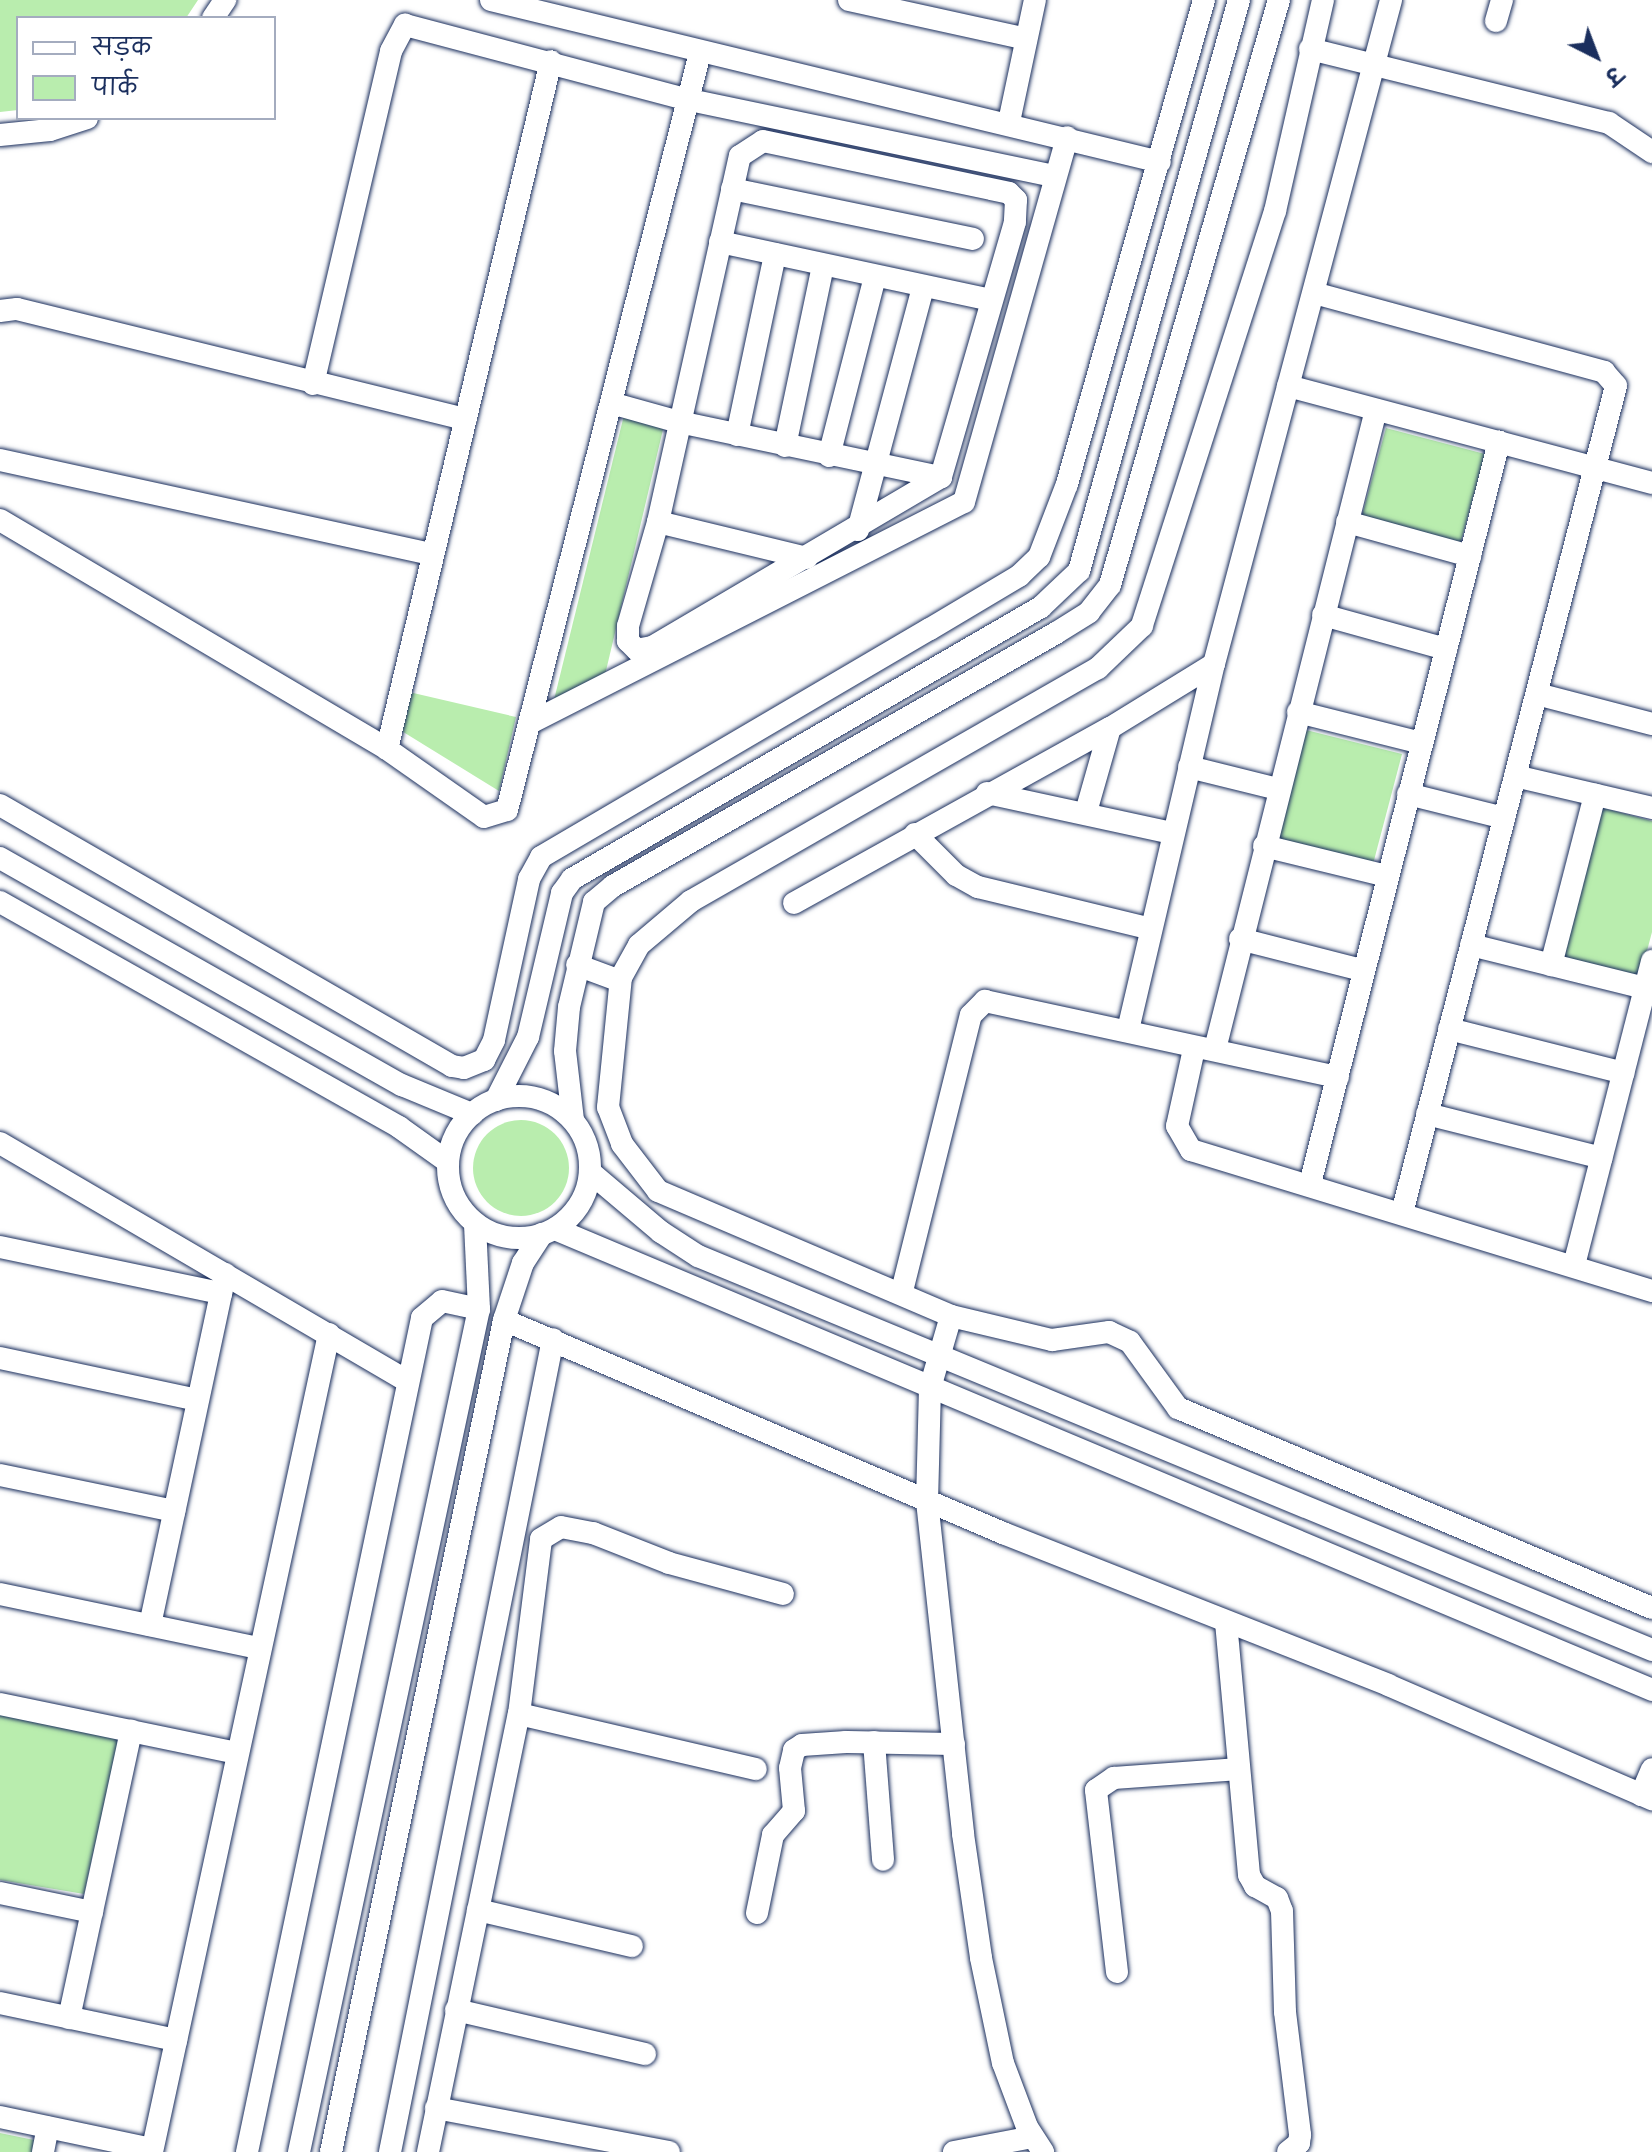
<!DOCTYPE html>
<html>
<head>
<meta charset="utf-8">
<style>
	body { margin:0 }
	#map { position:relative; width:1652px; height:2152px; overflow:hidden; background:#fff; font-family:"Indie Flower","Playpen Sans Deva",sans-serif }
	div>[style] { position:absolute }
	.green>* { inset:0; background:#b9edae }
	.round { border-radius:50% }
	.roads { filter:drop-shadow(0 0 2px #1b2f5e) drop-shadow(0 0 2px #1b2f5e) }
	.minor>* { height:22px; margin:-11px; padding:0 11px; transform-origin:11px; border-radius:11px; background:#fff }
	.minor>.ring { margin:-11px; padding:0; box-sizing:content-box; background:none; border:22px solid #fff; border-radius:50% }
	span { translate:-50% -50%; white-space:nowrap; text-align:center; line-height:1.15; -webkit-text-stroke:8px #fff; paint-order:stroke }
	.legend { position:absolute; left:16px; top:16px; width:260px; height:104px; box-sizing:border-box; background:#fff; border:2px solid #a4acbf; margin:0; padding:10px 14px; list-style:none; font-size:24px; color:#1b2f5e }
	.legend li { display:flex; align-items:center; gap:16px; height:40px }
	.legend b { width:40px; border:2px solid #a4acbf }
	.north { position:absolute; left:1556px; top:16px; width:80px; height:80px; -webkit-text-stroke:6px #fff; paint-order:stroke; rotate:138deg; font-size:22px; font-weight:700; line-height:32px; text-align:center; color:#1b2f5e }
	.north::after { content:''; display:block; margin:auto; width:28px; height:36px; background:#1b2f5e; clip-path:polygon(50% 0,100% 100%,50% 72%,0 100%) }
</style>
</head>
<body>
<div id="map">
	<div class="green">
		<i style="clip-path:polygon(0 0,198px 0,186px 18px,18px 18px,18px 110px,0 112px)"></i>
		<i style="clip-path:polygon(625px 411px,665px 421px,605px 675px,553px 704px)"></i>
		<i style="clip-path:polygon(1386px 428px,1485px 454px,1460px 545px,1361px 519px)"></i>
		<i style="clip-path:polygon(409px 692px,516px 717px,499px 791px,400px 730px)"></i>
		<i style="clip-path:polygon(1306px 730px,1402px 754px,1372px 868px,1276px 843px)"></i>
		<i style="clip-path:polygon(1603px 808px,1652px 821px,1652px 932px,1639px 981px,1562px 961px)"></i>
		<i class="round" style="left:473px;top:1120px;width:96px;height:96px"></i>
		<i style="clip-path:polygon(0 1713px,119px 1739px,84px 1894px,0 1880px)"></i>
		<i style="clip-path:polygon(0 2133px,34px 2140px,32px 2152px,0 2152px)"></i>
	</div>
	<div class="roads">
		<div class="minor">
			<i style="left:491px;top:0;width:688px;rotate:13.61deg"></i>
			<i style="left:849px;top:0;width:181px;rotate:12.4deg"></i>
			<i style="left:1323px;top:0;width:216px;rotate:102.8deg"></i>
			<i style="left:1275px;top:211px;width:436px;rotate:107.8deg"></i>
			<i style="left:1142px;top:626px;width:61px;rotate:136.3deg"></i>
			<i style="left:1098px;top:668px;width:469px;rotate:150.2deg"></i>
			<i style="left:691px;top:901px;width:68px;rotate:139.8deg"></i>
			<i style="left:639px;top:945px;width:37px;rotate:119deg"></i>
			<i style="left:621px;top:977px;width:131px;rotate:95.7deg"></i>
			<i style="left:608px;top:1107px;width:40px;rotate:69deg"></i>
			<i style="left:622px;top:1144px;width:59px;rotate:52.5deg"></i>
			<i style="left:658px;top:1191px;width:319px;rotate:23.1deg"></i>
			<i style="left:951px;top:1316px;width:104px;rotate:13.4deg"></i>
			<i style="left:1052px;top:1340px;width:58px;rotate:-8deg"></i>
			<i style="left:1109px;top:1332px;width:23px;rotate:25deg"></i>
			<i style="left:1130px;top:1342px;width:82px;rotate:54deg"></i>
			<i style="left:1178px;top:1408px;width:514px;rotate:22.88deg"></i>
			<i style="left:213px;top:18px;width:22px;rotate:-56deg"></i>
			<i style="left:1496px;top:21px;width:22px;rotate:-74deg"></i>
			<i style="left:1310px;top:49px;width:308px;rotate:13.9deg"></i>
			<i style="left:1609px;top:123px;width:52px;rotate:34deg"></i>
			<i style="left:1009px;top:122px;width:125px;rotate:-78deg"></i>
			<i style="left:0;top:135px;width:50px;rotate:-5.7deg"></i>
			<i style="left:50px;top:130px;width:39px;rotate:-18deg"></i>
			<i style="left:763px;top:141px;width:251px;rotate:11.9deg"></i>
			<i style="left:1009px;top:193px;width:10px;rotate:45deg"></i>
			<i style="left:1016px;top:200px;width:22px;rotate:93deg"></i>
			<i style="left:1015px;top:222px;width:266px;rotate:106.2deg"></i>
			<i style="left:941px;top:477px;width:335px;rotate:149.5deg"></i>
			<i style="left:652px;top:647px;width:15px;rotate:169deg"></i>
			<i style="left:637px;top:650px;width:13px;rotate:-135deg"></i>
			<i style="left:628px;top:641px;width:15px;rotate:-90deg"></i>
			<i style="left:628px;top:626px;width:108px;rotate:-73.9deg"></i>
			<i style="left:658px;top:522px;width:375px;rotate:-77.4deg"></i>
			<i style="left:740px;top:156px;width:27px;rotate:-33deg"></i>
			<i style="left:732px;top:189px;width:246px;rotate:11.7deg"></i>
			<i style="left:720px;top:242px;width:276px;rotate:12.1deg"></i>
			<i style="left:1314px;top:293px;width:301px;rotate:15.2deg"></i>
			<i style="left:1604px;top:372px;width:18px;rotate:49deg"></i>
			<i style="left:1616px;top:386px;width:854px;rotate:104.51deg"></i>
			<i style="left:0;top:311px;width:17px;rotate:-7deg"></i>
			<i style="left:17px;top:309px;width:462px;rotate:13.8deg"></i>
			<i style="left:313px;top:384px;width:342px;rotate:-76.8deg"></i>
			<i style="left:391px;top:51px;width:30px;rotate:-62deg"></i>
			<i style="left:405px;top:25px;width:290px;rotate:14.8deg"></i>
			<i style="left:685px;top:99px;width:376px;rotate:11.8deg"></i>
			<i style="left:1288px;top:386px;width:377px;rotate:14.9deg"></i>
			<i style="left:611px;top:403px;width:71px;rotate:15.6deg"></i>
			<i style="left:679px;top:422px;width:268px;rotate:11.9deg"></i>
			<i style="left:737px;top:435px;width:185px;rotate:-78.1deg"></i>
			<i style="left:785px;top:446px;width:185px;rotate:-78.1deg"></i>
			<i style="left:829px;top:456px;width:185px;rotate:-75.6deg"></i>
			<i style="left:0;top:460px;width:442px;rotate:12.3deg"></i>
			<i style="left:0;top:520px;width:450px;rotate:30.6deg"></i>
			<i style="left:387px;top:749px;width:118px;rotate:35deg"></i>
			<i style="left:484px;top:817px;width:24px;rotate:-17deg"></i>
			<i style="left:507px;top:810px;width:781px;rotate:-75.7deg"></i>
			<i style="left:658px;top:522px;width:153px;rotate:13.6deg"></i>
			<i style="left:1347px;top:522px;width:128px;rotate:15.5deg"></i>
			<i style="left:858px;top:530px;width:251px;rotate:-75deg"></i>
			<i style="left:1323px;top:615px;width:128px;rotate:15.5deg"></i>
			<i style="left:1537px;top:694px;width:119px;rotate:14.6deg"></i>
			<i style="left:1298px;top:712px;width:127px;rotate:14.1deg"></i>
			<i style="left:530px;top:723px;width:487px;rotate:-27deg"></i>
			<i style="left:964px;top:502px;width:379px;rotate:-74.2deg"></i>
			<i style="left:387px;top:749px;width:707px;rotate:-76.59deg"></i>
			<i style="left:1189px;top:767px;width:92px;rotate:13.9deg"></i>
			<i style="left:1515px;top:776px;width:141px;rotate:13.1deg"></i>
			<i style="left:987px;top:793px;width:189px;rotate:12.2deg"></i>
			<i style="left:1408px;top:794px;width:99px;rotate:14deg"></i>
			<i style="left:0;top:805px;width:522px;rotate:30deg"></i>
			<i style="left:452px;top:1066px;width:12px;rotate:9deg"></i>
			<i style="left:464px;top:1068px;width:22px;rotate:-22deg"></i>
			<i style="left:484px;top:1060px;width:22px;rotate:-63deg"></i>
			<i style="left:494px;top:1040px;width:165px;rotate:-77.7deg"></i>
			<i style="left:529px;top:879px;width:25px;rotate:-61deg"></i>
			<i style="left:541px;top:857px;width:451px;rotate:-30.4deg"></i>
			<i style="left:930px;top:629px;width:104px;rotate:-30.8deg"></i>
			<i style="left:1019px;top:576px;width:28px;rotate:-44deg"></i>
			<i style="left:1039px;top:557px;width:78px;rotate:-69deg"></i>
			<i style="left:1067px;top:484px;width:503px;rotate:-74.2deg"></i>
			<i style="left:1086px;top:812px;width:87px;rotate:-74.1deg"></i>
			<i style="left:915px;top:834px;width:58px;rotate:45deg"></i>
			<i style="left:956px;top:875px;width:25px;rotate:29deg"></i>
			<i style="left:978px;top:887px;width:178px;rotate:13.6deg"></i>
			<i style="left:1264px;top:846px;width:127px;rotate:13.7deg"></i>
			<i style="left:0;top:858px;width:462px;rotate:29.5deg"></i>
			<i style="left:402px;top:1085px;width:76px;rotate:22.5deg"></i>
			<i style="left:0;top:902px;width:458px;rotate:29.4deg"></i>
			<i style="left:399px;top:1127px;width:60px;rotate:35.5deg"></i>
			<i style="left:794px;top:903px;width:361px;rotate:-29deg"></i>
			<i style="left:1110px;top:728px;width:122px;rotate:-31.6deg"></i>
			<i style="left:1240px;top:939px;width:126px;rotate:14.3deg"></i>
			<i style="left:1471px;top:945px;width:179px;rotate:13.9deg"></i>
			<i style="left:577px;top:965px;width:46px;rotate:20.4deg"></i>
			<i style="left:1551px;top:965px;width:176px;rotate:-75.5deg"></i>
			<i style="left:1449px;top:1029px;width:180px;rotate:14.1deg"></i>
			<i style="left:1128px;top:1030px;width:376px;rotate:-76.8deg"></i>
			<i style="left:1214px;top:664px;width:687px;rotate:-75.07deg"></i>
			<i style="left:1194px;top:1049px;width:79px;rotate:102.4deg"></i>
			<i style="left:1177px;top:1126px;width:28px;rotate:60deg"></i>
			<i style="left:1191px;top:1150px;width:482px;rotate:17deg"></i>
			<i style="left:1215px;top:1049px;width:659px;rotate:-75.86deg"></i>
			<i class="ring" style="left:448px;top:1096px;width:120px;height:120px"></i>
			<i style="left:496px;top:1100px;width:71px;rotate:-63.1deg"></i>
			<i style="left:528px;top:1037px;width:148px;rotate:-76.7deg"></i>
			<i style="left:562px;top:893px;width:17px;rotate:-54deg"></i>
			<i style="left:572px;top:879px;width:542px;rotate:-30.11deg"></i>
			<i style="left:1041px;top:607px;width:52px;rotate:-43.5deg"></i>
			<i style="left:1079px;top:571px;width:593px;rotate:-74.35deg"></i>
			<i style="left:1427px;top:1114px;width:180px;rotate:14.1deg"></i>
			<i style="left:573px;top:1120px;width:69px;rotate:-96.6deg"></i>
			<i style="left:565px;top:1051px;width:44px;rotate:-84.8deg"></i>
			<i style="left:569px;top:1007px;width:108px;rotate:-76.6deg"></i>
			<i style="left:594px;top:902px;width:25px;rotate:-40deg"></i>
			<i style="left:613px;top:886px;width:510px;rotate:-29.73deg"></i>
			<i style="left:1056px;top:633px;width:39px;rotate:-32deg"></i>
			<i style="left:1089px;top:612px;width:34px;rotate:-52deg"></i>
			<i style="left:1110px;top:585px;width:609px;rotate:-73.89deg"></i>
			<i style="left:0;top:1143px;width:471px;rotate:30.3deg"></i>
			<i style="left:590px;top:1172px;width:93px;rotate:40.2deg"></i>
			<i style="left:661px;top:1232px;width:44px;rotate:33deg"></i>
			<i style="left:698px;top:1256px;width:1032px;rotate:22.44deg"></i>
			<i style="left:1310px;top:1184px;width:766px;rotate:-75.71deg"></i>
			<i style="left:555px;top:1229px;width:1190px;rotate:22.79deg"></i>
			<i style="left:0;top:1247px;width:226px;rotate:11.8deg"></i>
			<i style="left:1574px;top:1265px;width:314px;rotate:-75.6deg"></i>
			<i style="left:902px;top:1291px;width:284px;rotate:-76deg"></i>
			<i style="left:971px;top:1015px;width:20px;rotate:-45deg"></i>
			<i style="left:985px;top:1001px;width:361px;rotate:12.2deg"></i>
			<i style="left:951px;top:1316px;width:75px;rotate:106.3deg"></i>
			<i style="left:930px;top:1388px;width:113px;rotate:91.5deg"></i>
			<i style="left:927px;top:1501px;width:335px;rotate:83.8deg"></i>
			<i style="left:963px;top:1834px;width:125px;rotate:81.7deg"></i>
			<i style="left:981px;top:1958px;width:107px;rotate:78.2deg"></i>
			<i style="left:1003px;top:2063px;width:68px;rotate:69.4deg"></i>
			<i style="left:1027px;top:2127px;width:30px;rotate:57deg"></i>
			<i style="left:504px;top:1320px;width:543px;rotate:23.12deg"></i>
			<i style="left:1003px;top:1533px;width:414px;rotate:21.5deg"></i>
			<i style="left:1388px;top:1685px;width:288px;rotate:23.4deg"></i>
			<i style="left:0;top:1358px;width:202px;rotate:12deg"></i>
			<i style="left:0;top:1475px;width:178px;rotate:11.7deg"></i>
			<i style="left:0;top:1594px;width:265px;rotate:11.8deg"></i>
			<i style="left:1226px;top:1622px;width:254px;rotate:84.8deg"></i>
			<i style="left:1249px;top:1875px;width:13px;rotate:61deg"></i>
			<i style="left:1255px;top:1886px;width:25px;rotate:29deg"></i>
			<i style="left:1277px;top:1898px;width:14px;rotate:69deg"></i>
			<i style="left:1282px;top:1911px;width:101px;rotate:88.3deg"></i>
			<i style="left:1285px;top:2012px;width:124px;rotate:83deg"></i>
			<i style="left:1300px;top:2135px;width:8px;rotate:97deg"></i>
			<i style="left:1299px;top:2143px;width:14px;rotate:141deg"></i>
			<i style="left:150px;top:1625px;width:359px;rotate:-77.9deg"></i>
			<i style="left:0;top:1704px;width:242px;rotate:11.7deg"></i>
			<i style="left:519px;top:1714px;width:243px;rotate:13.1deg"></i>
			<i style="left:874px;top:1742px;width:118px;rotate:85.6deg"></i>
			<i style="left:1641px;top:1795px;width:28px;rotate:-67deg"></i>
			<i style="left:0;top:1893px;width:94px;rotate:11.7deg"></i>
			<i style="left:478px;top:1910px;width:158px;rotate:13.2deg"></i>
			<i style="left:757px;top:1913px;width:80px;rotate:-78.4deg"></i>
			<i style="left:773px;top:1835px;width:32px;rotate:-49deg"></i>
			<i style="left:794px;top:1811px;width:43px;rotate:-95.3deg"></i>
			<i style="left:790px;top:1768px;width:18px;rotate:-77deg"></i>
			<i style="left:794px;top:1750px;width:9px;rotate:-32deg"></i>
			<i style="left:802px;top:1745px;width:44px;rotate:-3.9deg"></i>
			<i style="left:846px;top:1742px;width:108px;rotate:1.1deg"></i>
			<i style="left:1117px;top:1972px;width:183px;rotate:-96.6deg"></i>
			<i style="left:1096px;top:1790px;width:22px;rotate:-34deg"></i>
			<i style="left:1114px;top:1778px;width:125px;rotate:-4.1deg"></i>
			<i style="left:0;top:2003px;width:180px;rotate:11.9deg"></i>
			<i style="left:456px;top:2010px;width:194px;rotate:13.1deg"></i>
			<i style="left:69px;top:2018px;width:294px;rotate:-77.8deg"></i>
			<i style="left:436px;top:2108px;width:237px;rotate:10.7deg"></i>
			<i style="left:0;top:2117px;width:155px;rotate:11.9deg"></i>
			<i style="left:43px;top:2152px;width:25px;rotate:-79deg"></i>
			<i style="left:152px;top:2152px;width:837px;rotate:-77.79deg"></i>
			<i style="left:247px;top:2152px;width:852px;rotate:-78.15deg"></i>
			<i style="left:422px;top:1318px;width:26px;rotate:-40deg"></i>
			<i style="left:442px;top:1301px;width:38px;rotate:12deg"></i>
			<i style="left:299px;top:2152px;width:862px;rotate:-77.95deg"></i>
			<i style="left:479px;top:1309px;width:86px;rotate:-92.7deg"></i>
			<i style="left:331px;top:2152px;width:850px;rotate:-78.25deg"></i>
			<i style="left:504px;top:1320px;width:60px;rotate:-71.6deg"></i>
			<i style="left:523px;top:1263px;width:35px;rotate:-57deg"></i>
			<i style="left:390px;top:2152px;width:829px;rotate:-78.66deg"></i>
			<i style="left:428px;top:2152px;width:447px;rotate:-78.3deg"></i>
			<i style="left:519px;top:1714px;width:176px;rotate:-82.8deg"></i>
			<i style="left:541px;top:1539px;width:23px;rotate:-31deg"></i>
			<i style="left:561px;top:1527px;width:33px;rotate:11deg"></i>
			<i style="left:593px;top:1533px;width:82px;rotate:21.5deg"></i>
			<i style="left:669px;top:1563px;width:118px;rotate:15.2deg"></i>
			<i style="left:954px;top:2152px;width:80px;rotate:-10.8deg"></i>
		</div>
	</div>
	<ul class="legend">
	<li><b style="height:10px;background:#fff"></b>सड़क</li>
	<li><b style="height:22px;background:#b9edae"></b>पार्क</li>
	</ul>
	<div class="north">उ</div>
</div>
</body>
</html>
